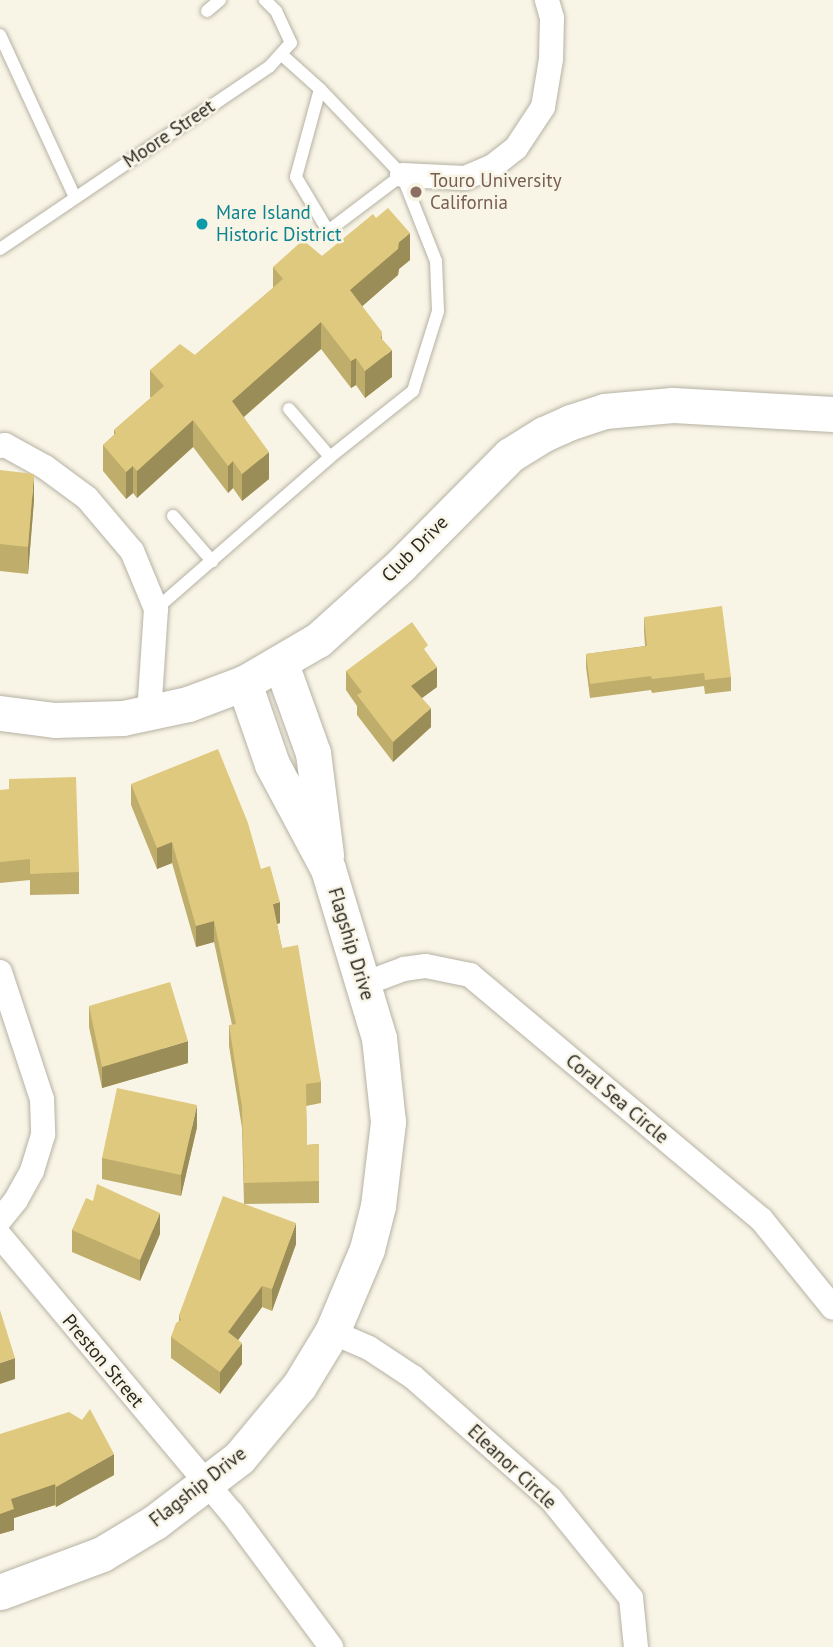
<!DOCTYPE html>
<html>
<head>
<meta charset="utf-8">
<style>
	body { margin:0 }
	#map { position:relative; width:833px; height:1647px; overflow:hidden; background:#f9f5e6; font-family:"PT Sans",sans-serif }
	div>[style] { position:absolute }
	.roads { filter:drop-shadow(0 0 2px #b6b2a4) drop-shadow(0 0 2px #b6b2a4) }
	.lane>* { height:12px; margin:-6px; padding:0 6px; transform-origin:6px; border-radius:6px; background:#fff }
	.street>* { height:24px; margin:-12px; padding:0 12px; transform-origin:12px; border-radius:12px; background:#fff }
	.secondary>* { height:35px; margin:-17.5px; padding:0 17.5px; transform-origin:17.5px; border-radius:17.5px; background:#fff }
	.wall>* { inset:0; background:#bfad6c }
	.shaded-wall>* { inset:0; background:#9b8d58 }
	.building>* { inset:0; background:#dec97e }
	.dots>* { width:19px; height:19px; translate:-50% -50%; box-sizing:border-box; border:4px solid #f9f5e6; border-radius:50% }
	span { translate:-50% -50%; white-space:nowrap; text-align:center; line-height:1.15; -webkit-text-stroke:5px #f9f5e6; paint-order:stroke }
	.street-label { font-size:19px; color:#292823 }
	.education-label { font-size:19px; color:#785e54 }
	.left { translate:0 -50%; text-align:left }
	.culture-label { font-size:19px; color:#0d838f }
</style>
</head>
<body>
<div id="map">
	<div class="roads">
		<div class="lane">
			<i style="left:207px;top:11px;width:17px;rotate:-40deg"></i>
			<i style="left:0;top:35px;width:179px;rotate:65.2deg"></i>
			<i style="left:320px;top:89px;width:91px;rotate:105.3deg"></i>
			<i style="left:296px;top:177px;width:63px;rotate:59.3deg"></i>
			<i style="left:328px;top:231px;width:93px;rotate:-37.1deg"></i>
			<i style="left:0;top:249px;width:326px;rotate:-34.1deg"></i>
			<i style="left:270px;top:66px;width:31px;rotate:-48deg"></i>
			<i style="left:291px;top:43px;width:35px;rotate:-115deg"></i>
			<i style="left:276px;top:11px;width:16px;rotate:-135deg"></i>
			<i style="left:289px;top:409px;width:63px;rotate:49.5deg"></i>
			<i style="left:173px;top:516px;width:60px;rotate:49.1deg"></i>
			<i style="left:156px;top:609px;width:231px;rotate:-41.1deg"></i>
			<i style="left:330px;top:457px;width:106px;rotate:-38.5deg"></i>
			<i style="left:413px;top:391px;width:84px;rotate:-72.6deg"></i>
			<i style="left:438px;top:311px;width:50px;rotate:-92.3deg"></i>
			<i style="left:436px;top:261px;width:92px;rotate:-111.6deg"></i>
			<i style="left:402px;top:175px;width:119px;rotate:-133.6deg"></i>
			<i style="left:320px;top:89px;width:52px;rotate:-138.1deg"></i>
		</div>
		<div class="street">
			<i style="left:402px;top:175px;width:63px;rotate:2.7deg"></i>
			<i style="left:465px;top:178px;width:30px;rotate:-23deg"></i>
			<i style="left:493px;top:166px;width:29px;rotate:-38deg"></i>
			<i style="left:516px;top:148px;width:49px;rotate:-56.6deg"></i>
			<i style="left:543px;top:107px;width:49px;rotate:-80.5deg"></i>
			<i style="left:551px;top:59px;width:41px;rotate:-88.6deg"></i>
			<i style="left:552px;top:18px;width:19px;rotate:-106deg"></i>
			<i style="left:0;top:446px;width:5px;rotate:-11deg"></i>
			<i style="left:5px;top:445px;width:46px;rotate:28.8deg"></i>
			<i style="left:45px;top:467px;width:52px;rotate:36.4deg"></i>
			<i style="left:87px;top:498px;width:70px;rotate:49.7deg"></i>
			<i style="left:132px;top:551px;width:63px;rotate:67.5deg"></i>
			<i style="left:156px;top:609px;width:105px;rotate:93.8deg"></i>
			<i style="left:0;top:972px;width:134px;rotate:71.7deg"></i>
			<i style="left:42px;top:1099px;width:36px;rotate:88deg"></i>
			<i style="left:43px;top:1135px;width:38px;rotate:107deg"></i>
			<i style="left:32px;top:1171px;width:33px;rotate:119deg"></i>
			<i style="left:16px;top:1200px;width:26px;rotate:129deg"></i>
			<i style="left:364px;top:984px;width:43px;rotate:-20.6deg"></i>
			<i style="left:404px;top:969px;width:22px;rotate:-8deg"></i>
			<i style="left:426px;top:966px;width:45px;rotate:11.6deg"></i>
			<i style="left:470px;top:975px;width:380px;rotate:40deg"></i>
			<i style="left:761px;top:1219px;width:114px;rotate:51deg"></i>
			<i style="left:0;top:1236px;width:361px;rotate:50.1deg"></i>
			<i style="left:232px;top:1513px;width:167px;rotate:53.5deg"></i>
			<i style="left:332px;top:1332px;width:40px;rotate:23.4deg"></i>
			<i style="left:369px;top:1348px;width:53px;rotate:33.4deg"></i>
			<i style="left:413px;top:1377px;width:183px;rotate:41.5deg"></i>
			<i style="left:550px;top:1498px;width:129px;rotate:51deg"></i>
			<i style="left:631px;top:1598px;width:49px;rotate:84.2deg"></i>
		</div>
		<div class="secondary">
			<i style="left:281px;top:664px;width:95px;rotate:70.2deg"></i>
			<i style="left:313px;top:753px;width:103px;rotate:82.7deg"></i>
			<i style="left:0;top:713px;width:55px;rotate:7.3deg"></i>
			<i style="left:55px;top:720px;width:68px;rotate:-1.7deg"></i>
			<i style="left:123px;top:718px;width:66px;rotate:-12.2deg"></i>
			<i style="left:188px;top:704px;width:60px;rotate:-20.6deg"></i>
			<i style="left:244px;top:683px;width:86px;rotate:-30.2deg"></i>
			<i style="left:318px;top:640px;width:112px;rotate:-42.1deg"></i>
			<i style="left:401px;top:565px;width:155px;rotate:-45.3deg"></i>
			<i style="left:510px;top:455px;width:40px;rotate:-32deg"></i>
			<i style="left:544px;top:434px;width:30px;rotate:-24deg"></i>
			<i style="left:571px;top:422px;width:35px;rotate:-18deg"></i>
			<i style="left:604px;top:411px;width:69px;rotate:-5deg"></i>
			<i style="left:673px;top:405px;width:160px;rotate:3.2deg"></i>
			<i style="left:0;top:1592px;width:109px;rotate:-20.4deg"></i>
			<i style="left:102px;top:1554px;width:62px;rotate:-31.1deg"></i>
			<i style="left:155px;top:1522px;width:106px;rotate:-37.3deg"></i>
			<i style="left:239px;top:1458px;width:94px;rotate:-50.2deg"></i>
			<i style="left:299px;top:1386px;width:63px;rotate:-58.6deg"></i>
			<i style="left:332px;top:1332px;width:90px;rotate:-67.1deg"></i>
			<i style="left:367px;top:1249px;width:44px;rotate:-75.7deg"></i>
			<i style="left:378px;top:1206px;width:85px;rotate:-83.2deg"></i>
			<i style="left:388px;top:1122px;width:84px;rotate:-96.1deg"></i>
			<i style="left:379px;top:1038px;width:177px;rotate:-106.8deg"></i>
			<i style="left:328px;top:869px;width:119px;rotate:-118.1deg"></i>
			<i style="left:272px;top:764px;width:86px;rotate:-109.1deg"></i>
		</div>
	</div>
	<div class="wall">
		<i style="clip-path:polygon(376px 218px,410px 260px,399px 269px,398px 275px,362px 306px,382px 340px,392px 377px,365px 398px,356px 385px,351px 388px,321px 349px,244px 417px,269px 479px,242px 501px,233px 488px,228px 493px,193px 447px,137px 498px,133px 493px,126px 499px,103px 471px,103px 445px,114px 435px,114px 430px,151px 398px,150px 397px,150px 370px,195px 355px,273px 288px,273px 267px,322px 256px)"></i>
		<i style="clip-path:polygon(0 470px,34px 500px,28px 574px,0 571px)"></i>
		<i style="clip-path:polygon(644px 617px,731px 677px,731px 691px,705px 694px,704px 686px,652px 693px,651px 690px,590px 698px,586px 667px,586px 654px,645px 646px,644px 631px)"></i>
		<i style="clip-path:polygon(428px 655px,437px 687px,422px 698px,431px 727px,393px 762px,357px 715px,357px 706px,346px 690px,346px 671px)"></i>
		<i style="clip-path:polygon(131px 784px,261px 869px,280px 923px,277px 924px,282px 948px,321px 1082px,321px 1103px,306px 1106px,307px 1145px,319px 1144px,319px 1203px,244px 1204px,296px 1244px,272px 1311px,262px 1307px,238px 1340px,242px 1364px,220px 1394px,171px 1358px,171px 1337px,179px 1321px,179px 1315px,244px 1204px,242px 1128px,229px 1046px,229px 1025px,232px 1025px,214px 942px,196px 947px,172px 863px,157px 869px,131px 805px)"></i>
		<i style="clip-path:polygon(0 790px,79px 872px,79px 894px,30px 895px,30px 880px,0 883px)"></i>
		<i style="clip-path:polygon(89px 1006px,188px 1063px,102px 1088px,89px 1027px)"></i>
		<i style="clip-path:polygon(197px 1127px,181px 1196px,102px 1179px,102px 1158px)"></i>
		<i style="clip-path:polygon(93px 1201px,160px 1234px,140px 1281px,72px 1252px,72px 1230px)"></i>
		<i style="clip-path:polygon(0 1434px,114px 1475px,56px 1507px,55px 1505px,14px 1518px,14px 1530px,0 1534px)"></i>
	</div>
	<div class="shaded-wall">
		<i style="clip-path:polygon(410px 233px,410px 260px,399px 269px,398px 275px,350px 317px,350px 290px,399px 242px)"></i>
		<i style="clip-path:polygon(321px 322px,321px 349px,232px 427px,232px 401px)"></i>
		<i style="clip-path:polygon(382px 332px,382px 358px,392px 350px,392px 377px,365px 398px,365px 371px,381px 338px)"></i>
		<i style="clip-path:polygon(356px 358px,356px 385px,351px 388px,351px 361px)"></i>
		<i style="clip-path:polygon(193px 420px,193px 447px,137px 498px,137px 471px)"></i>
		<i style="clip-path:polygon(269px 452px,269px 479px,242px 501px,242px 474px)"></i>
		<i style="clip-path:polygon(233px 461px,233px 488px,228px 493px,228px 466px)"></i>
		<i style="clip-path:polygon(133px 466px,133px 493px,126px 499px,126px 472px)"></i>
		<i style="clip-path:polygon(34px 474px,34px 500px,28px 574px,28px 547px)"></i>
		<i style="clip-path:polygon(437px 667px,437px 687px,411px 706px,411px 686px)"></i>
		<i style="clip-path:polygon(431px 708px,431px 727px,393px 762px,393px 742px)"></i>
		<i style="clip-path:polygon(172px 842px,172px 863px,157px 869px,157px 848px)"></i>
		<i style="clip-path:polygon(280px 902px,280px 923px,273px 925px,273px 904px)"></i>
		<i style="clip-path:polygon(214px 921px,214px 942px,196px 947px,196px 926px)"></i>
		<i style="clip-path:polygon(188px 1041px,188px 1063px,102px 1088px,102px 1067px)"></i>
		<i style="clip-path:polygon(197px 1105px,197px 1127px,181px 1196px,181px 1175px)"></i>
		<i style="clip-path:polygon(160px 1213px,160px 1234px,140px 1281px,140px 1260px)"></i>
		<i style="clip-path:polygon(296px 1223px,296px 1244px,272px 1311px,272px 1289px)"></i>
		<i style="clip-path:polygon(262px 1286px,262px 1307px,228px 1354px,228px 1332px)"></i>
		<i style="clip-path:polygon(242px 1343px,242px 1364px,220px 1394px,220px 1372px)"></i>
		<i style="clip-path:polygon(15px 1358px,15px 1379px,0 1384px,0 1363px)"></i>
		<i style="clip-path:polygon(114px 1454px,114px 1475px,56px 1507px,56px 1487px)"></i>
		<i style="clip-path:polygon(55px 1484px,55px 1505px,14px 1518px,14px 1530px,0 1534px,0 1514px,11px 1499px)"></i>
	</div>
	<div class="building">
		<i style="clip-path:polygon(388px 208px,410px 233px,399px 242px,398px 249px,350px 290px,382px 332px,381px 338px,392px 350px,365px 371px,356px 358px,351px 361px,321px 322px,232px 401px,269px 452px,242px 474px,233px 461px,228px 466px,193px 420px,137px 471px,133px 466px,126px 472px,103px 445px,116px 433px,114px 430px,164px 386px,150px 370px,180px 344px,195px 355px,283px 279px,273px 267px,303px 240px,322px 256px,373px 214px,376px 218px)"></i>
		<i style="clip-path:polygon(0 470px,34px 474px,28px 547px,0 544px)"></i>
		<i style="clip-path:polygon(722px 606px,731px 677px,705px 680px,704px 673px,652px 679px,651px 676px,590px 684px,586px 654px,647px 646px,644px 617px)"></i>
		<i style="clip-path:polygon(412px 622px,428px 645px,424px 649px,437px 667px,411px 686px,431px 708px,393px 742px,357px 695px,362px 692px,346px 671px)"></i>
		<i style="clip-path:polygon(218px 749px,248px 823px,261px 869px,270px 866px,280px 902px,273px 904px,282px 948px,298px 945px,321px 1082px,306px 1084px,307px 1145px,319px 1144px,319px 1181px,244px 1183px,242px 1107px,229px 1025px,236px 1024px,214px 921px,196px 926px,172px 842px,157px 848px,131px 784px)"></i>
		<i style="clip-path:polygon(76px 777px,79px 872px,30px 874px,30px 859px,0 862px,0 790px,9px 789px,9px 779px)"></i>
		<i style="clip-path:polygon(170px 982px,188px 1041px,102px 1067px,89px 1006px)"></i>
		<i style="clip-path:polygon(117px 1088px,197px 1105px,181px 1175px,102px 1158px)"></i>
		<i style="clip-path:polygon(97px 1184px,160px 1213px,140px 1260px,72px 1230px,86px 1198px,93px 1201px)"></i>
		<i style="clip-path:polygon(223px 1196px,296px 1223px,272px 1289px,262px 1286px,228px 1332px,242px 1343px,220px 1372px,171px 1337px,176px 1323px,181px 1320px,179px 1315px)"></i>
		<i style="clip-path:polygon(0 1310px,15px 1358px,0 1363px)"></i>
		<i style="clip-path:polygon(90px 1409px,114px 1454px,56px 1487px,55px 1484px,11px 1499px,14px 1509px,0 1514px,0 1434px,69px 1412px,82px 1420px)"></i>
	</div>
	<div class="dots">
		<i style="left:416px;top:192px;background:#8d6e63"></i>
		<i style="left:202px;top:224px;background:#0f9aa8"></i>
	</div>
	<div class="street-label">
		<span style="left:169px;top:134px;rotate:-34deg">Moore Street</span>
		<span style="left:415px;top:549px;rotate:-45deg">Club Drive</span>
		<span style="left:351px;top:944px;rotate:73deg">Flagship Drive</span>
		<span style="left:617px;top:1099px;rotate:40deg">Coral Sea Circle</span>
		<span style="left:103px;top:1361px;rotate:50deg">Preston Street</span>
		<span style="left:512px;top:1467px;rotate:43deg">Eleanor Circle</span>
		<span style="left:198px;top:1487px;rotate:-38deg">Flagship Drive</span>
	</div>
	<div class="education-label">
		<span class="left" style="left:430px;top:192px">Touro University<br>California</span>
	</div>
	<div class="culture-label">
		<span class="left" style="left:216px;top:224px">Mare Island<br>Historic District</span>
	</div>
</div>
</body>
</html>
